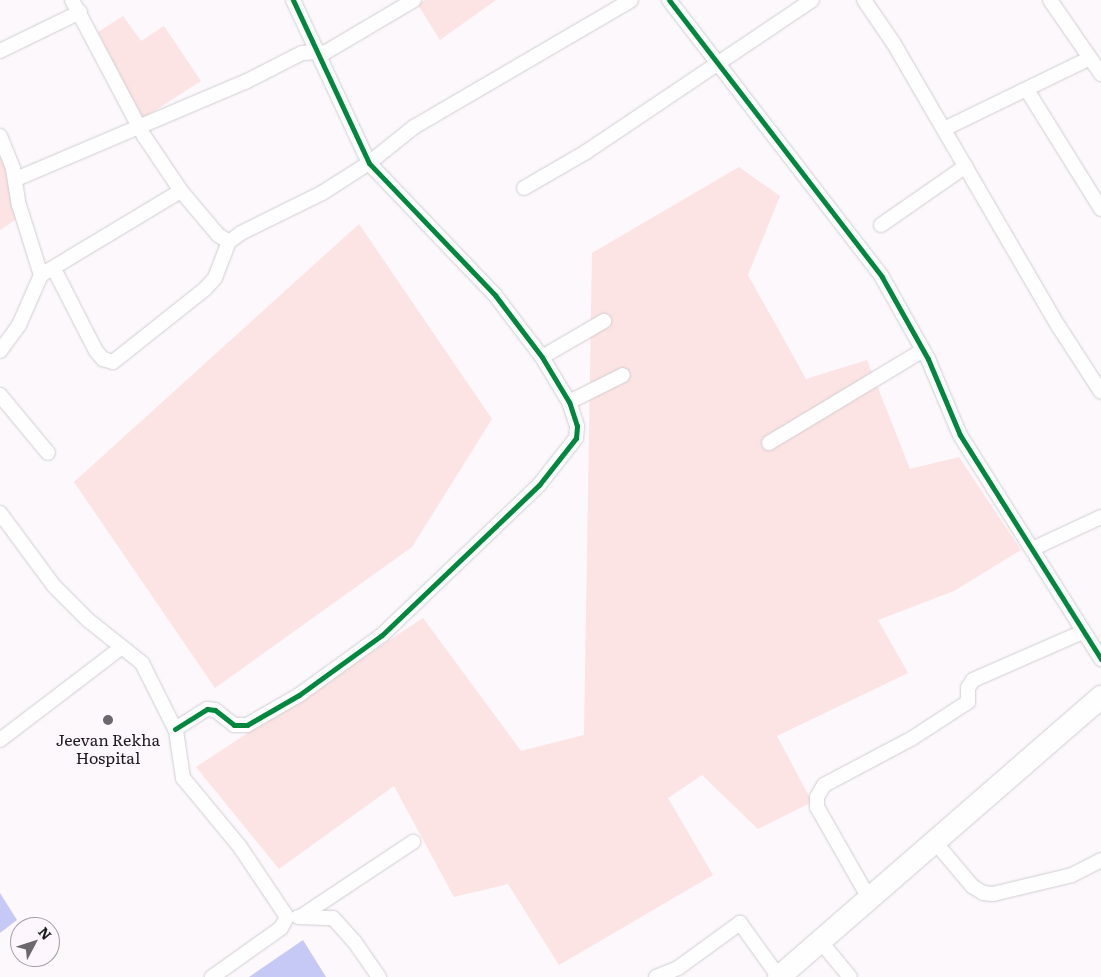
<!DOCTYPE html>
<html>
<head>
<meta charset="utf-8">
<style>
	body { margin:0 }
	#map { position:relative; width:1101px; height:977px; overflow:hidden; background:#fcf8fc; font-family:Literata,serif }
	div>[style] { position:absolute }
	.green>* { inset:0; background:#fce3e4 }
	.water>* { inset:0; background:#c6c8f6 }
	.roads { filter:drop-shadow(0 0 1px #d1ced1) drop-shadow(0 0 1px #d1ced1) }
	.minor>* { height:14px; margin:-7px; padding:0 7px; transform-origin:7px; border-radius:7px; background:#fffeff }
	.primary>* { height:22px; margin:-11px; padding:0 11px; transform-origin:11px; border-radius:11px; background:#fffeff }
	.cycleway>* { height:5px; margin:-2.5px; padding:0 2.5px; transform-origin:2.5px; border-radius:2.5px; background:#00873e }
	.dots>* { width:14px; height:14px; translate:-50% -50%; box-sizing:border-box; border:2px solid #fef6fd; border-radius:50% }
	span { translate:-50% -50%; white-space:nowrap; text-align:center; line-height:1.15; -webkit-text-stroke:4px #fef6fd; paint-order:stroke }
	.poi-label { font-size:16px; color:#1e1b1d }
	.north { position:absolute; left:10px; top:917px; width:50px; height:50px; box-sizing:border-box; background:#fef6fd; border:1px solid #a49ea3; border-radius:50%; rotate:50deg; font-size:14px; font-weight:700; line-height:20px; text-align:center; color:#1e1b1d }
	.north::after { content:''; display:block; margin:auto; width:18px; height:22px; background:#6c686b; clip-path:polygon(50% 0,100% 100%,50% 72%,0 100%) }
</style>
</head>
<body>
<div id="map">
	<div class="green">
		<i style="clip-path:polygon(425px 0,496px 0,440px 40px,418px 5px)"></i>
		<i style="clip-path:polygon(123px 16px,141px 41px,164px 26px,201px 81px,142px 119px,98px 32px)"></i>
		<i style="clip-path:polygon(0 149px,28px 212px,0 230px)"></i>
		<i style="clip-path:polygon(739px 167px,780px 196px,748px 275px,806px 379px,867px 360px,910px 469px,959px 457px,1021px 550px,954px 591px,878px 620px,908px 673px,777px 736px,812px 802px,758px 829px,702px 775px,668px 798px,713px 875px,559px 965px,508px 884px,454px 897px,394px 786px,279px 869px,196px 767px,423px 618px,521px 751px,584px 735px,592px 253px)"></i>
		<i style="clip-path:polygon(359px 224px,492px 419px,412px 547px,215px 688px,74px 482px)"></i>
	</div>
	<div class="water">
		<i style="clip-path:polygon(0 893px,17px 920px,0 933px)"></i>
		<i style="clip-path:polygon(303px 940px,326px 977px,249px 977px)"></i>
	</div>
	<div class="roads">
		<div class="minor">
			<i style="left:669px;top:0;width:349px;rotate:52.4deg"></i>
			<i style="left:882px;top:277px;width:94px;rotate:60.7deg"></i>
			<i style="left:928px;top:359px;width:82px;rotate:67.2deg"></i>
			<i style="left:960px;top:435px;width:265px;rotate:57.8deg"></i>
			<i style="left:864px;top:0;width:53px;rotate:55.7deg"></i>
			<i style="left:894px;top:44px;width:328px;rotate:59.8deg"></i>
			<i style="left:1059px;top:327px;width:77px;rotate:57.1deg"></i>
			<i style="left:1050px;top:0;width:90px;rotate:55.4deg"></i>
			<i style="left:0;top:51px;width:89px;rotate:-26deg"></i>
			<i style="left:321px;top:55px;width:108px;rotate:-30.6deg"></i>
			<i style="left:1027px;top:90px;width:140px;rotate:58.1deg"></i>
			<i style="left:944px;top:129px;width:162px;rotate:-25.9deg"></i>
			<i style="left:0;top:136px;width:35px;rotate:68deg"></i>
			<i style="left:13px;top:169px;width:36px;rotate:81deg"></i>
			<i style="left:19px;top:205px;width:73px;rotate:72.6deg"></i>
			<i style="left:41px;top:275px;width:55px;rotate:113.7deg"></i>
			<i style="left:19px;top:325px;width:32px;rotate:126deg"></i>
			<i style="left:16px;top:179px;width:249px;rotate:-23deg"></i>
			<i style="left:245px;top:82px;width:64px;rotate:-27deg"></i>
			<i style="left:302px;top:53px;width:18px;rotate:-3deg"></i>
			<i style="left:524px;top:188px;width:72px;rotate:-30.1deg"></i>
			<i style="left:586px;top:152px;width:272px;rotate:-33.9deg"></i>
			<i style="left:181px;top:191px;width:57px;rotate:49.9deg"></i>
			<i style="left:218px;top:235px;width:13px;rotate:32deg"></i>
			<i style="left:881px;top:225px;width:103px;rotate:-34.8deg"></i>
			<i style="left:54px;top:269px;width:92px;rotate:62.9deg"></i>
			<i style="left:96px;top:351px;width:11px;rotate:49deg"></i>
			<i style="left:103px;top:359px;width:10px;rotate:17deg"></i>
			<i style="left:113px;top:362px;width:117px;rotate:-38.4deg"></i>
			<i style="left:205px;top:289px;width:15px;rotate:-48deg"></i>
			<i style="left:215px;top:278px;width:39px;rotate:-69deg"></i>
			<i style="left:229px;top:242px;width:15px;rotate:-37deg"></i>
			<i style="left:241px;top:233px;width:90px;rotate:-26.3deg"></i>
			<i style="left:322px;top:193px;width:56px;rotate:-32.6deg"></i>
			<i style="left:369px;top:163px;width:58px;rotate:-38.7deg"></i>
			<i style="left:414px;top:127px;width:251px;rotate:-30.3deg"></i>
			<i style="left:41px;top:275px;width:163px;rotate:-31deg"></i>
			<i style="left:181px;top:191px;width:66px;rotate:-123.9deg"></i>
			<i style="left:144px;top:136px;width:154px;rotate:-117.9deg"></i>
			<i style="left:542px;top:357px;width:72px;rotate:-30.1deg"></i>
			<i style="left:0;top:395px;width:75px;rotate:50.4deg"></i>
			<i style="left:569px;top:402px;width:60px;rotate:-26.6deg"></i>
			<i style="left:769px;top:443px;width:180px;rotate:-31.1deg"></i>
			<i style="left:0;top:513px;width:91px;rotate:53.5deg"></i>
			<i style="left:54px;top:586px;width:48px;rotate:45deg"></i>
			<i style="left:88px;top:620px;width:69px;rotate:38.5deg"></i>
			<i style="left:142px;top:663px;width:76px;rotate:63.4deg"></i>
			<i style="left:176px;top:731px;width:48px;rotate:81.5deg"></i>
			<i style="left:183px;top:778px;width:89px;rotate:50.4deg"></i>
			<i style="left:240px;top:847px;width:84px;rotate:56.1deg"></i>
			<i style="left:287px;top:917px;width:13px;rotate:119deg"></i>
			<i style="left:281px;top:928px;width:85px;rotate:144.6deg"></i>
			<i style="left:1032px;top:549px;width:76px;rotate:-24.9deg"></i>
			<i style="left:175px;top:729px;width:38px;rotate:-32deg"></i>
			<i style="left:207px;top:709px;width:8px;rotate:7deg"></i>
			<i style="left:215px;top:710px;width:24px;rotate:38deg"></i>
			<i style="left:234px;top:725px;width:13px"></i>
			<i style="left:247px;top:725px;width:60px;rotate:-30deg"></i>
			<i style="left:299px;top:695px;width:102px;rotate:-35.9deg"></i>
			<i style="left:382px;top:635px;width:217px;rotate:-43.7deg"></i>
			<i style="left:539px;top:485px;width:60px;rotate:-51.8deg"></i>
			<i style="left:576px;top:438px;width:12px;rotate:-85deg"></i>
			<i style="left:577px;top:426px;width:25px;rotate:-108deg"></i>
			<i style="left:569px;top:402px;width:52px;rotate:-121deg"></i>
			<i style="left:542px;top:357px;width:78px;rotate:-127.2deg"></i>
			<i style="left:495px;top:295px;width:182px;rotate:-133.7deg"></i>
			<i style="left:369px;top:163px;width:180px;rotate:-115deg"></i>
			<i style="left:0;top:740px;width:153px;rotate:-37.3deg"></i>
			<i style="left:935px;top:842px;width:57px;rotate:49.9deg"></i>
			<i style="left:972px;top:886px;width:13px;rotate:32deg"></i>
			<i style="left:983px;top:893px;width:10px;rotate:6deg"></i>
			<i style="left:993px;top:894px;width:81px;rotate:-13.5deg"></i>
			<i style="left:1072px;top:875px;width:33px;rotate:-27deg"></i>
			<i style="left:870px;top:900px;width:107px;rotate:-119.7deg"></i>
			<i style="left:817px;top:807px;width:10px;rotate:-90deg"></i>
			<i style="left:817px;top:797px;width:14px;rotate:-60deg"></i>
			<i style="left:824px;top:785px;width:98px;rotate:-27.9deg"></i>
			<i style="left:911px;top:739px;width:68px;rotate:-33deg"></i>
			<i style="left:968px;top:702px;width:14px;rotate:-90deg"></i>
			<i style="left:968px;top:688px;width:9px;rotate:-58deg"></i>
			<i style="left:973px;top:680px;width:120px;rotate:-23.6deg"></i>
			<i style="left:298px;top:917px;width:35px;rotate:2deg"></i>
			<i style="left:333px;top:918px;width:31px;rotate:48deg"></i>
			<i style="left:354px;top:941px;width:44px;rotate:55.2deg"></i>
			<i style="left:300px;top:917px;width:136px;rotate:-33.6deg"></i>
			<i style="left:821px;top:942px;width:45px;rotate:50.4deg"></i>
			<i style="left:656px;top:977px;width:24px;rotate:-22deg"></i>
			<i style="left:678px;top:968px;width:77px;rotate:-36deg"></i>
			<i style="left:740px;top:923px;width:67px;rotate:54.2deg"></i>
		</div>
		<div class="primary">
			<i style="left:779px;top:977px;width:427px;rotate:-41deg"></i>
		</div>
	</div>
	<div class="cycleway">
		<i style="left:669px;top:0;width:349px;rotate:52.4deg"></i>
		<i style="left:882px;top:277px;width:94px;rotate:60.7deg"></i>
		<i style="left:928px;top:359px;width:82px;rotate:67.2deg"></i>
		<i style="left:960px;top:435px;width:265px;rotate:57.8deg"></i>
		<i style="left:175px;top:729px;width:38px;rotate:-32deg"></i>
		<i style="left:207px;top:709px;width:8px;rotate:7deg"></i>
		<i style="left:215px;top:710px;width:24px;rotate:38deg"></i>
		<i style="left:234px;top:725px;width:13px"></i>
		<i style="left:247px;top:725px;width:60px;rotate:-30deg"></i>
		<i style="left:299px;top:695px;width:102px;rotate:-35.9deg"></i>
		<i style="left:382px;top:635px;width:217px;rotate:-43.7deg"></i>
		<i style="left:539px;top:485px;width:60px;rotate:-51.8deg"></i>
		<i style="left:576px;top:438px;width:12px;rotate:-85deg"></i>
		<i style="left:577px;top:426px;width:25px;rotate:-108deg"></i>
		<i style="left:569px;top:402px;width:52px;rotate:-121deg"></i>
		<i style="left:542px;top:357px;width:78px;rotate:-127.2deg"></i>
		<i style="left:495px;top:295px;width:182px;rotate:-133.7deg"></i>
		<i style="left:369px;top:163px;width:180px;rotate:-115deg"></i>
	</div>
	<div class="dots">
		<i style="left:108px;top:720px;background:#6c686b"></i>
	</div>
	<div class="poi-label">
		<span style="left:108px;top:748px">Jeevan Rekha<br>Hospital</span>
	</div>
	<div class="north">N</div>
</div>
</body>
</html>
